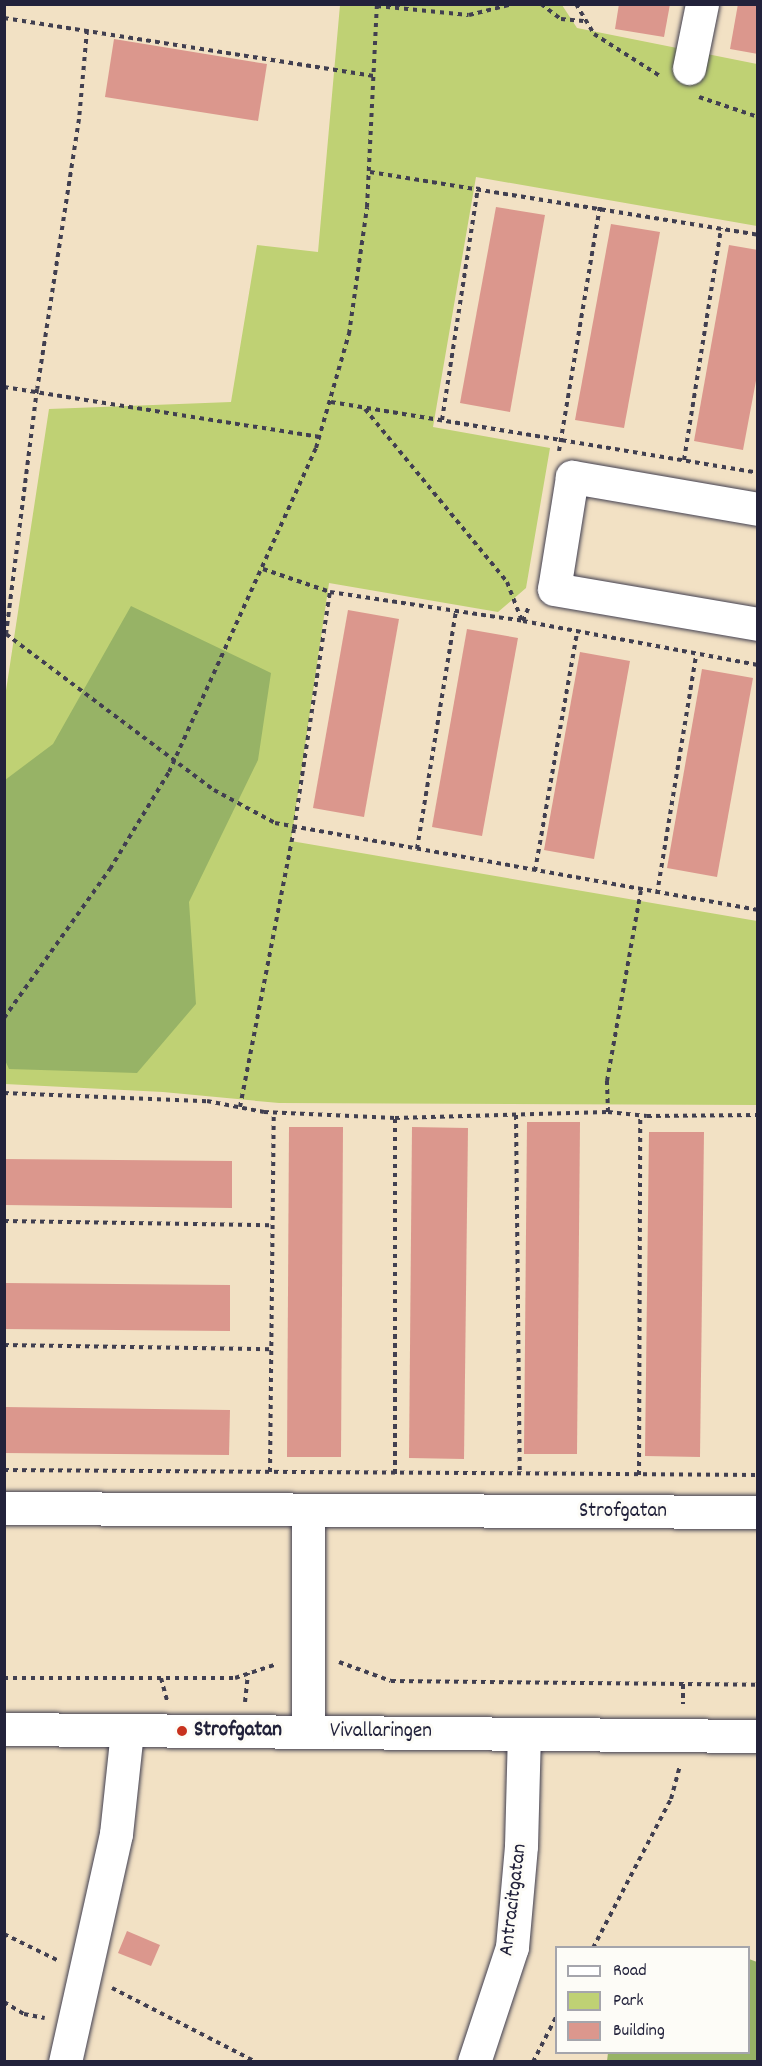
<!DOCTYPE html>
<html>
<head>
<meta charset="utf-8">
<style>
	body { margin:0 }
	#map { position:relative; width:762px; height:2066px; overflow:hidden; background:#f2e1c4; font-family:Dekko,sans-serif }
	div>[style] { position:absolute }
	.green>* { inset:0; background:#bfd174 }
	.forest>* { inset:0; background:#97b366 }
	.building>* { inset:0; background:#db978d }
	.path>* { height:4px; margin-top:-2px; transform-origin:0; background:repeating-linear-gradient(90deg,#413f50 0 4.5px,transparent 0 9px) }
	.roads { filter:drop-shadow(0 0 2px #413f50) drop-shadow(0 0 2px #413f50) }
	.minor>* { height:33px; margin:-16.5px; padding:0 16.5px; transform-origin:16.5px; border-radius:16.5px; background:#fff }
	.dots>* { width:16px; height:16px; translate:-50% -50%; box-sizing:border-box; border:3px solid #fdfcf7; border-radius:50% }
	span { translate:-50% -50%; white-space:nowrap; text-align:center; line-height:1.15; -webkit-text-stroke:6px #fdfcf7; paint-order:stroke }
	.street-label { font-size:21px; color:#22223b }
	.poi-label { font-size:21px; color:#22223b; font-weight:700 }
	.left { translate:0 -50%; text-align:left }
	.frame { position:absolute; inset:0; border:6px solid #22223b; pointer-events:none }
	.legend { position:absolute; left:555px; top:1946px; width:195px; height:108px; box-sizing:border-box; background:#fdfcf7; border:2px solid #a5a5ac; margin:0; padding:8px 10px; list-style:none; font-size:18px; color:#22223b }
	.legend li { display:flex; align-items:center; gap:12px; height:30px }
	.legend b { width:30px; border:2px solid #a5a5ac }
</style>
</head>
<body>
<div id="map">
	<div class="green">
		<i style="clip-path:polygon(340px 5px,562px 5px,577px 28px,757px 64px,757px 226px,476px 177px,433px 427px,550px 448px,526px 588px,498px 612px,329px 583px,291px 841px,757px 921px,757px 1105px,279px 1103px,163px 1092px,5px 1084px,5px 697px,49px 409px,231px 402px,257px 245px,318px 252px)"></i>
	</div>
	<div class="forest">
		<i style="clip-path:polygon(131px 606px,271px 673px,258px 760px,189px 902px,196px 1004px,137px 1073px,9px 1069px,4px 1058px,5px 780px,53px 744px)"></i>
		<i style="clip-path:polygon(749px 1959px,757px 1962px,757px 2061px,607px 2061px,608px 2053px,748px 2052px)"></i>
	</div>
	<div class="building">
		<i style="clip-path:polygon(619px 4px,670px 4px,664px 37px,615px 29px)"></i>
		<i style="clip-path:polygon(738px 4px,758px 4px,758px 54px,730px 49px)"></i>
		<i style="clip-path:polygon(114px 39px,267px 64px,258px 121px,105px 97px)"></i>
		<i style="clip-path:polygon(496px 207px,545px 215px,510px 412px,460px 403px)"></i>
		<i style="clip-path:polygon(611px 224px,660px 232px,624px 428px,575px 420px)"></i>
		<i style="clip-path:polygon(729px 245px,758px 250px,758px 370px,743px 450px,694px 441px)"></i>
		<i style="clip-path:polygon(348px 610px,399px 619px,364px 817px,313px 808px)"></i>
		<i style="clip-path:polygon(467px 629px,518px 638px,482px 836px,432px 827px)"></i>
		<i style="clip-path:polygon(580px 652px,630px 661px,594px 859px,544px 850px)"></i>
		<i style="clip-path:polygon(702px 669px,753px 678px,717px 877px,667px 868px)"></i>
		<i style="clip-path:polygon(527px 1122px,580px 1122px,577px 1454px,524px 1454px)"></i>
		<i style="clip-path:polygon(289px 1127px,343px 1127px,341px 1457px,287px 1457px)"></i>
		<i style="clip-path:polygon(412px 1127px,468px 1128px,464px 1459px,409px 1458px)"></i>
		<i style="clip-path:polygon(649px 1132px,704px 1132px,700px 1457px,645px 1456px)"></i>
		<i style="clip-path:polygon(4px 1159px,232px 1161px,232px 1208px,4px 1205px)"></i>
		<i style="clip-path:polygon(4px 1283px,230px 1285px,230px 1331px,4px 1329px)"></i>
		<i style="clip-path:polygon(4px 1407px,230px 1410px,229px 1455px,4px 1453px)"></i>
		<i style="clip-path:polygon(127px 1931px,160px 1945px,151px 1966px,118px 1953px)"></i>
	</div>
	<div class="path">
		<i style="left:541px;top:4px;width:25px;rotate:37deg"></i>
		<i style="left:561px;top:19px;width:25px;rotate:5deg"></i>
		<i style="left:576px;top:4px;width:35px;rotate:59deg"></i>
		<i style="left:594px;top:34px;width:78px;rotate:32.5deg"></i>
		<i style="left:377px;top:6px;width:92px;rotate:5.6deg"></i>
		<i style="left:469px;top:15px;width:45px;rotate:-14deg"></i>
		<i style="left:4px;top:18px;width:376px;rotate:8.9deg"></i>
		<i style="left:87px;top:30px;width:89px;rotate:95.1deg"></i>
		<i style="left:79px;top:119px;width:273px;rotate:98.8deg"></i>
		<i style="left:37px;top:389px;width:247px;rotate:97.2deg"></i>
		<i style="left:6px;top:634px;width:260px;rotate:36.9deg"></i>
		<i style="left:214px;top:790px;width:69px;rotate:28.4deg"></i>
		<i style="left:275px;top:823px;width:491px;rotate:10.2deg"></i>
		<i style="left:699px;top:97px;width:62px;rotate:18.7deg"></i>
		<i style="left:370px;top:172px;width:393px;rotate:9.2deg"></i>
		<i style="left:4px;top:387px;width:320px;rotate:9deg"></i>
		<i style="left:331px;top:402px;width:433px;rotate:9.4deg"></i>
		<i style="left:365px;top:409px;width:224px;rotate:50.6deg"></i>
		<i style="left:507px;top:582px;width:42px;rotate:69deg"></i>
		<i style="left:442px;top:420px;width:236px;rotate:-81.2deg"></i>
		<i style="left:559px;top:451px;width:248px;rotate:-80.5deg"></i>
		<i style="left:684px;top:460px;width:235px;rotate:-80.9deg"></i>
		<i style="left:263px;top:569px;width:71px;rotate:18.9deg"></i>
		<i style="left:330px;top:592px;width:195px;rotate:8.5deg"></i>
		<i style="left:523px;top:621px;width:239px;rotate:10.6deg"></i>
		<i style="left:523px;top:621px;width:16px;rotate:-68deg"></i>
		<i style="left:417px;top:849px;width:241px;rotate:-80.7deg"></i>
		<i style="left:535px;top:871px;width:243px;rotate:-80deg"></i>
		<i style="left:657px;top:894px;width:241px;rotate:-80.7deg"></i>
		<i style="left:4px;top:1018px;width:183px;rotate:-54.6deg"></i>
		<i style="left:110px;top:869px;width:114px;rotate:-58.7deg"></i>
		<i style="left:169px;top:772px;width:356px;rotate:-65.6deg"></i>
		<i style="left:316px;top:448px;width:119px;rotate:-73.9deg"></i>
		<i style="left:349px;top:334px;width:128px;rotate:-81.9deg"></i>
		<i style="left:367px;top:207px;width:203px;rotate:-87.2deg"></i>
		<i style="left:4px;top:1093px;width:203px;rotate:2.3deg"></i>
		<i style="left:207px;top:1101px;width:58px;rotate:10.9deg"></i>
		<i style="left:264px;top:1112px;width:131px;rotate:2.6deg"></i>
		<i style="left:395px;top:1118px;width:213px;rotate:-1.6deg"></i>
		<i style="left:608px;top:1112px;width:39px;rotate:6deg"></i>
		<i style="left:647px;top:1116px;width:111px;rotate:-0.5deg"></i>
		<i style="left:240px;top:1107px;width:283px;rotate:-79deg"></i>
		<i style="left:294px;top:829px;width:240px;rotate:-81.4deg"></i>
		<i style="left:608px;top:1112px;width:31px;rotate:-92deg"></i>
		<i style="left:607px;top:1081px;width:193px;rotate:-79.9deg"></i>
		<i style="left:516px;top:1115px;width:358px;rotate:89.4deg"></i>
		<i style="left:4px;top:1221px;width:269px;rotate:0.9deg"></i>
		<i style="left:4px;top:1345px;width:268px;rotate:0.9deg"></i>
		<i style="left:4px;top:1470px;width:754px;rotate:0.38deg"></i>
		<i style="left:270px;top:1472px;width:359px;rotate:-89.4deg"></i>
		<i style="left:395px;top:1474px;width:356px;rotate:-90deg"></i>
		<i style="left:639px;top:1475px;width:359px;rotate:-89.8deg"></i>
		<i style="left:339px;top:1662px;width:55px;rotate:20.1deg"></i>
		<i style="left:391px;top:1681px;width:367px;rotate:0.6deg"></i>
		<i style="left:4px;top:1678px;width:231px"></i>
		<i style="left:235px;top:1678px;width:44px;rotate:-18.4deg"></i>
		<i style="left:161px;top:1678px;width:24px;rotate:75deg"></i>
		<i style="left:683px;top:1684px;width:20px;rotate:90deg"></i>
		<i style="left:245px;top:1702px;width:29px;rotate:-84deg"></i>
		<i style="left:4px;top:1934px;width:59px;rotate:26.1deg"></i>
		<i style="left:593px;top:1948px;width:168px;rotate:-62.4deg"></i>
		<i style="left:671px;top:1799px;width:34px;rotate:-75deg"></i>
		<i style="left:112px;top:1988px;width:162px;rotate:27.2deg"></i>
		<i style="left:4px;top:2002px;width:23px;rotate:31deg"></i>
		<i style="left:24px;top:2014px;width:21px;rotate:11deg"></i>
		<i style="left:533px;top:2062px;width:51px;rotate:-62.9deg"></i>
	</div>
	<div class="roads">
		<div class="minor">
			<i style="left:689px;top:68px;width:65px;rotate:-78.5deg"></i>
			<i style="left:758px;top:509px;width:189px;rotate:-170.2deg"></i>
			<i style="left:572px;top:477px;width:113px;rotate:99.1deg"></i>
			<i style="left:554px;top:589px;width:207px;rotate:9.7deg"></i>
			<i style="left:4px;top:1508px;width:754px;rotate:0.3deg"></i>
			<i style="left:308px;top:1510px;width:222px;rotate:90deg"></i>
			<i style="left:4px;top:1729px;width:754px;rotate:0.53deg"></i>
			<i style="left:65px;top:2062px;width:234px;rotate:-77.4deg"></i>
			<i style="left:116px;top:1834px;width:104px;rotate:-83.9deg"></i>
			<i style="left:474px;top:2062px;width:121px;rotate:-71.7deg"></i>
			<i style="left:512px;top:1947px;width:101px;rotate:-84.9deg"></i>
			<i style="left:521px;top:1846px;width:112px;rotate:-88.5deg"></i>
		</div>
	</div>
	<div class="dots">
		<i style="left:182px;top:1731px;background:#c8321e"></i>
	</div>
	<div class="street-label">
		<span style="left:623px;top:1512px">Strofgatan</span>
		<span style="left:381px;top:1732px">Vivallaringen</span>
		<span style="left:514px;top:1900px;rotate:-83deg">Antracitgatan</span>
	</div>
	<div class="poi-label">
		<span class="left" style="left:194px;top:1731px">Strofgatan</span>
	</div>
	<div class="frame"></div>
	<ul class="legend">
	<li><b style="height:8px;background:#fff"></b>Road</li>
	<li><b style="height:16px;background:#bfd174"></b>Park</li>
	<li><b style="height:16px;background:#db978d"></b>Building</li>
	</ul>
</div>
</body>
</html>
